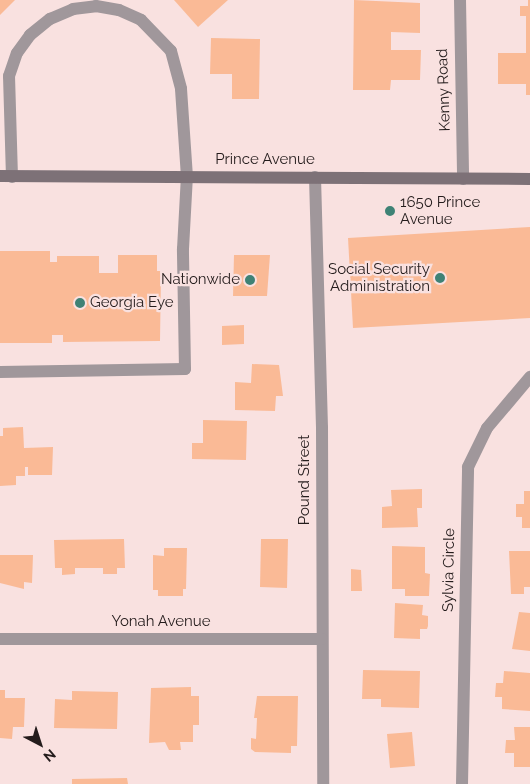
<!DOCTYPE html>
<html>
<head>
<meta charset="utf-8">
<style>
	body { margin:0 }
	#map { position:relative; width:530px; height:784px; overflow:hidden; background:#f9e1e0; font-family:Raleway,sans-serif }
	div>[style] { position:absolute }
	.building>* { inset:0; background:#faba96 }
	.service>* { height:12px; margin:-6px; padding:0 6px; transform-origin:6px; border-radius:6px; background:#a0979b }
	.minor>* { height:12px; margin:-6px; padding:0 6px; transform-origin:6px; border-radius:6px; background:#a0979b }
	.secondary>* { height:12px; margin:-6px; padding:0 6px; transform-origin:6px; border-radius:6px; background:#7d7177 }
	.dots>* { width:14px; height:14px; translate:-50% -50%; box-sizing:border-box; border:2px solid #f9e1e0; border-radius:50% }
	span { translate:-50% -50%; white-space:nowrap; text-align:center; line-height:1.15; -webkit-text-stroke:4.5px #f9e1e0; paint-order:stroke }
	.street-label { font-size:15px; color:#241c1c }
	.poi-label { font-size:15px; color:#241c1c }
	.left { translate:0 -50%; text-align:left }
	.right { translate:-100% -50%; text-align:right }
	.north { position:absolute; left:15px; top:719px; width:50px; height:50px; -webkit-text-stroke:4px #f9e1e0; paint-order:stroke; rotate:140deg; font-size:14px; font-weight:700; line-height:20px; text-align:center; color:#241c1c }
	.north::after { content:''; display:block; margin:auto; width:18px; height:22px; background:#241c1c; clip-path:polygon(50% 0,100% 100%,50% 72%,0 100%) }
</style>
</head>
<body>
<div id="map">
	<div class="building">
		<i style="clip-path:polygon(0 0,15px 0,0 15px)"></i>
		<i style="clip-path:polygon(174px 0,228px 0,198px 27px)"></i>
		<i style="clip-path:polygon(354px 0,420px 3px,420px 33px,391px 32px,391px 50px,421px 50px,420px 80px,391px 80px,390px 90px,353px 90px)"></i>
		<i style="clip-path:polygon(528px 0,530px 0,530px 95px,526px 95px,526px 84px,498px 84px,498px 53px,526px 53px,526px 16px,520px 16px,520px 6px,528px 6px)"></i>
		<i style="clip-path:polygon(211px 38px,260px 39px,259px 99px,232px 99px,232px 74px,210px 74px)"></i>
		<i style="clip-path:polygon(530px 227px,530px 318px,353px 328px,348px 238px)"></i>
		<i style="clip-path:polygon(0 251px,50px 251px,50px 262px,57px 262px,57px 256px,99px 256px,99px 273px,118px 273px,118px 255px,157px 255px,157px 271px,161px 271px,160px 341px,63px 342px,63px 335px,52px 335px,52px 343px,0 343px)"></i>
		<i style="clip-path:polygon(234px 255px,270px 255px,267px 296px,233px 296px)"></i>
		<i style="clip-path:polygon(244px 325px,244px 344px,222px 345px,222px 326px)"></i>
		<i style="clip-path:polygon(252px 364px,279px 365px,283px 396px,276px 396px,275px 411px,235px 410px,235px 382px,251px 383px)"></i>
		<i style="clip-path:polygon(203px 420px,247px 421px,246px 460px,192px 459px,192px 443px,203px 443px)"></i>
		<i style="clip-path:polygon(23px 427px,24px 448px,53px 447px,52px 475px,28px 475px,28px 467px,25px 467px,25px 476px,16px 476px,16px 485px,0 486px,0 436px,3px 436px,3px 428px)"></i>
		<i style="clip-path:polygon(422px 489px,422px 508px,417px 508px,418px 527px,382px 528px,382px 507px,392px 506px,391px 490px)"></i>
		<i style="clip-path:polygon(524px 491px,530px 491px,530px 528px,522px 528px,522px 517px,516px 517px,516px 504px,524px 504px)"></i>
		<i style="clip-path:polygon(124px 539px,125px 568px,117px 568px,117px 574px,103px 574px,103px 568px,75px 568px,75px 574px,62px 575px,62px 568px,55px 568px,54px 540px)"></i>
		<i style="clip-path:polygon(261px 539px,288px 539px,287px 588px,260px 587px)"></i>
		<i style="clip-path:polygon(392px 546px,425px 547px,425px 573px,430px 574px,429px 596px,405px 596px,405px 589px,392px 589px)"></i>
		<i style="clip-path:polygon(164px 548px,187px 548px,186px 589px,183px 589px,183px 596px,158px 596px,158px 590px,153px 590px,153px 555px,164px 556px)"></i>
		<i style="clip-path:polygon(509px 551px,530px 551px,530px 587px,524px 587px,524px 594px,511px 594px)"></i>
		<i style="clip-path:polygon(0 555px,33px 555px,32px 583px,24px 582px,24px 589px,0 583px)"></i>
		<i style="clip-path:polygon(351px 569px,361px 570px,362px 591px,351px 591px)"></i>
		<i style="clip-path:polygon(395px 603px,423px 605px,422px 615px,428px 616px,428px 626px,427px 629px,420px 629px,420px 639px,394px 638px)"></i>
		<i style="clip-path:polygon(519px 612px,530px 613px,530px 651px,512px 649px)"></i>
		<i style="clip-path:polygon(363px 670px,420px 671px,419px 708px,381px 707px,381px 699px,362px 699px)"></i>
		<i style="clip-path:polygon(504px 671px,530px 673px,530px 711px,502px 709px,502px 697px,495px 697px,496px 683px,503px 683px)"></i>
		<i style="clip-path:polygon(191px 687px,191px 696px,199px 696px,199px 725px,193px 725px,193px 742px,180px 742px,181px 750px,169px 750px,165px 742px,149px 743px,151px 688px)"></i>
		<i style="clip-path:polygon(0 690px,5px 690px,5px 698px,25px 698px,24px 727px,13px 727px,12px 739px,0 738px)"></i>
		<i style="clip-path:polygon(72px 691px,118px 692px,117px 729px,54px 728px,55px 699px,72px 700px)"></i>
		<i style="clip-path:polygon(257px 696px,298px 696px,297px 746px,291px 746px,291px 753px,255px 752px,251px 749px,251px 738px,256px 739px,257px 718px,254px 718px)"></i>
		<i style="clip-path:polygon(514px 727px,530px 727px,530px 767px,514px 767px,514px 753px,505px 753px,506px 740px,515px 740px)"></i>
		<i style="clip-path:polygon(412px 732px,415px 766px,390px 768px,387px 734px)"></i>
		<i style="clip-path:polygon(127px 778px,128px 784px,72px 784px,72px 779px)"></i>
	</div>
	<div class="service">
		<i style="left:0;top:372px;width:185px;rotate:-0.9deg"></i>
		<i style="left:185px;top:369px;width:120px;rotate:-91deg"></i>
		<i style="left:183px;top:249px;width:73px;rotate:-86.9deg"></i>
	</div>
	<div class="minor">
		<i style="left:460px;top:0;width:179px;rotate:89deg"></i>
		<i style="left:12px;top:177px;width:101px;rotate:-91.7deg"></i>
		<i style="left:9px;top:76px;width:24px;rotate:-71deg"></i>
		<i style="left:17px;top:53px;width:22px;rotate:-54deg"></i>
		<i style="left:30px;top:35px;width:26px;rotate:-39deg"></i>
		<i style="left:50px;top:19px;width:25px;rotate:-23deg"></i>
		<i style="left:73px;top:9px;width:23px;rotate:-7deg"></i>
		<i style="left:96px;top:6px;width:23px;rotate:10deg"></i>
		<i style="left:119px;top:10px;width:24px;rotate:24deg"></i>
		<i style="left:141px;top:20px;width:43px;rotate:45.9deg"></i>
		<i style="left:171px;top:51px;width:39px;rotate:75deg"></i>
		<i style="left:181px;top:89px;width:87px;rotate:86.1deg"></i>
		<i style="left:315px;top:177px;width:251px;rotate:88.4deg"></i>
		<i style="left:322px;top:428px;width:356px;rotate:89.8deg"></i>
		<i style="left:0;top:639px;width:322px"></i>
		<i style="left:462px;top:784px;width:317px;rotate:-88.9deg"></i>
		<i style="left:468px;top:467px;width:43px;rotate:-64deg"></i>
		<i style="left:487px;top:428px;width:67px;rotate:-49.9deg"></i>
	</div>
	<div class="secondary">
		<i style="left:0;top:176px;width:530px;rotate:0.32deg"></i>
	</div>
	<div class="dots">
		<i style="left:390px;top:211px;background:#3f8275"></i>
		<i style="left:440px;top:278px;background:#3f8275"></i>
		<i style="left:250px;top:280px;background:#3f8275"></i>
		<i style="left:80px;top:303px;background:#3f8275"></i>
	</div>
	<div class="street-label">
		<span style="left:444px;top:90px;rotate:-92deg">Kenny Road</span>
		<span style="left:265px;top:160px">Prince Avenue</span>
		<span style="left:305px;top:480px;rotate:-90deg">Pound Street</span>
		<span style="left:449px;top:570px;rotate:-89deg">Sylvia Circle</span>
		<span style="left:161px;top:622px">Yonah Avenue</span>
	</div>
	<div class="poi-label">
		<span class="left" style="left:400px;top:211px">1650 Prince<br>Avenue</span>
		<span class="right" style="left:430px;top:278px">Social Security<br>Administration</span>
		<span class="right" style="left:240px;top:280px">Nationwide</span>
		<span class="left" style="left:90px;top:303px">Georgia Eye</span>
	</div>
	<div class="north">N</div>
</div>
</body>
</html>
